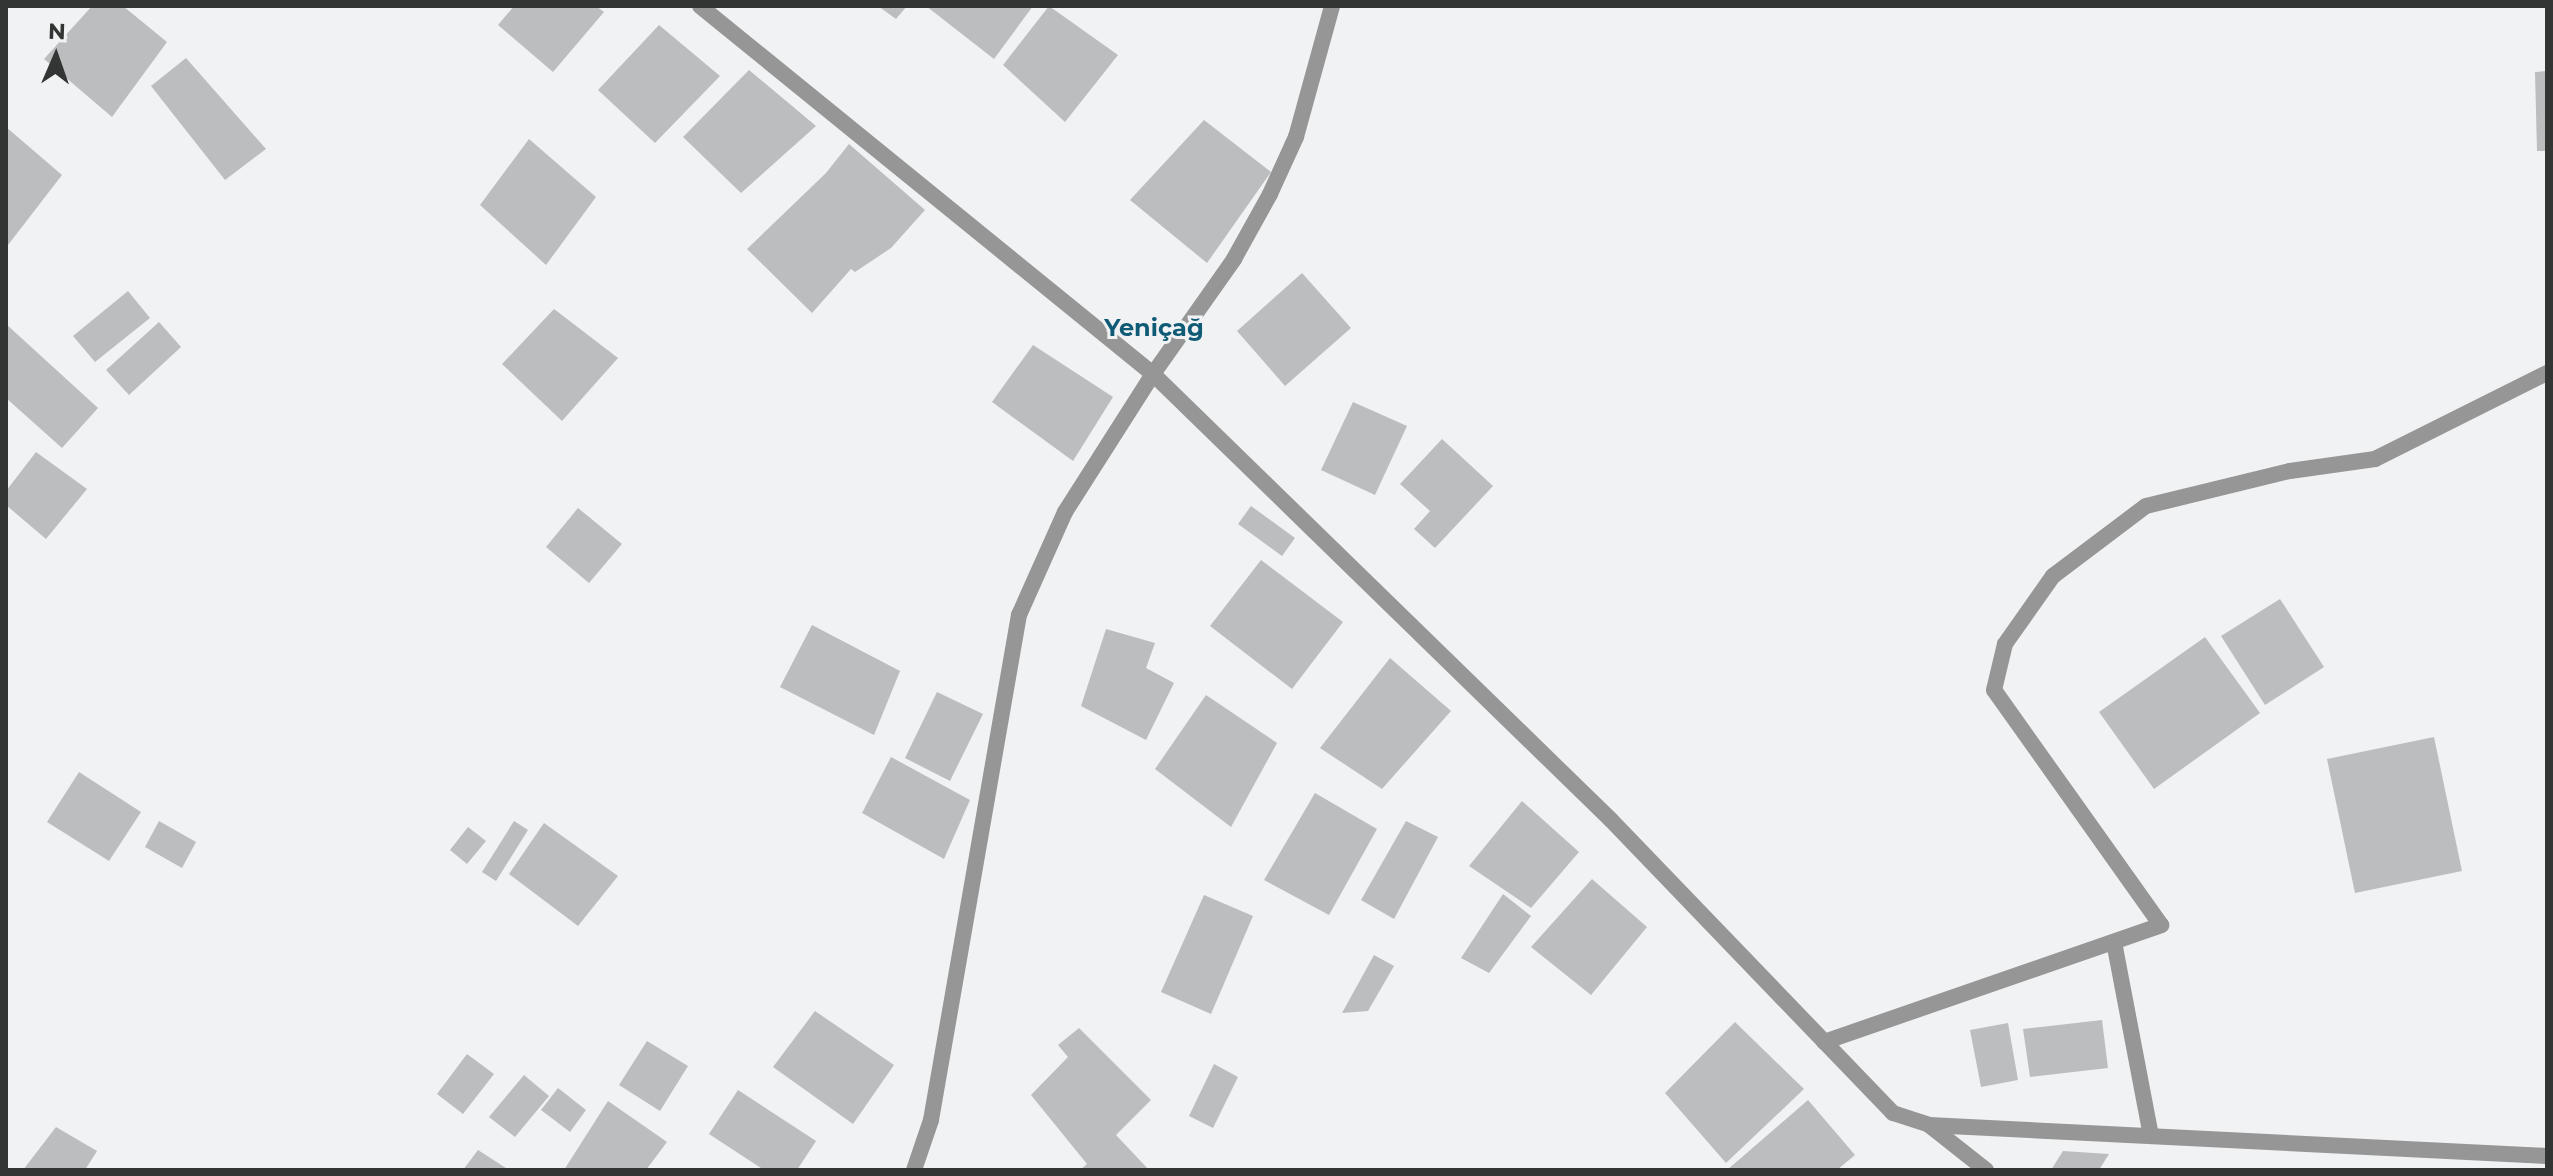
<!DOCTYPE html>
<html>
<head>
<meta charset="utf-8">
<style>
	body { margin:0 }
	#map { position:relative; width:2553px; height:1176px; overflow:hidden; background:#f1f2f3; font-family:Montserrat,sans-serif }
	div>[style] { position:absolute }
	.building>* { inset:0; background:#bcbdbf }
	.minor>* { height:16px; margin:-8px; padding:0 8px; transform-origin:8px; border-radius:8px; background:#979696 }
	.tertiary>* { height:16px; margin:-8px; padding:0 8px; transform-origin:8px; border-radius:8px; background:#979696 }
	span { translate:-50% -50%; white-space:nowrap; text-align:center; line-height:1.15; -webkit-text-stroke:6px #f1f2f3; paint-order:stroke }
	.quarter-label { font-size:24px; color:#0f5a75; font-weight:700 }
	.frame { position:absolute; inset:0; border:8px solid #333434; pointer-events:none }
	.north { position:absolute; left:16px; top:16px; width:80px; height:80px; -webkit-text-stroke:6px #f1f2f3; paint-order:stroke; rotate:2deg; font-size:22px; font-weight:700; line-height:32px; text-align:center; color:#333434 }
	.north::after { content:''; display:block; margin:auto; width:28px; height:36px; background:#333434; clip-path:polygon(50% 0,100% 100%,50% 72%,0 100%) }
</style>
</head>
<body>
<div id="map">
	<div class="building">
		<i style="clip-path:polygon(92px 6px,123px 6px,167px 42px,112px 117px,44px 59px)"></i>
		<i style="clip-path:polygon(514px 6px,596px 6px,604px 12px,553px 72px,498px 25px)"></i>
		<i style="clip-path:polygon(878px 6px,907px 6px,896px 19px)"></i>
		<i style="clip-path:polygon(926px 6px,1033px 6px,994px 59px)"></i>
		<i style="clip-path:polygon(1049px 6px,1118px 55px,1065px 122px,1003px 65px)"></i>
		<i style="clip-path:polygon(659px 25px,720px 76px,655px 143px,598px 90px)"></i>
		<i style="clip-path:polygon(186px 58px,266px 149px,225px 180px,151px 86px)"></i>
		<i style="clip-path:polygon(749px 70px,816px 126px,741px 193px,683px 137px)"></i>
		<i style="clip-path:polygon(2547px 71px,2547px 151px,2537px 151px,2535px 72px)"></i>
		<i style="clip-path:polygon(1204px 120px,1271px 172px,1207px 263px,1130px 200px)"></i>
		<i style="clip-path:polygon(6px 127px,62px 175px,8px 245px,6px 243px)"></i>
		<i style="clip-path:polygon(529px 139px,596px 197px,546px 265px,480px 205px)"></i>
		<i style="clip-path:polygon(849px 144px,925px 210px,891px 248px,855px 272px,851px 269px,812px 313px,747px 249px,826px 173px)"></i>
		<i style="clip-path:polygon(1302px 273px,1351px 328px,1285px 386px,1237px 331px)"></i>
		<i style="clip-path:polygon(128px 291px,150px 318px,95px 362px,73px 336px)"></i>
		<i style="clip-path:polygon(554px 309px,618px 358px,562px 421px,502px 364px)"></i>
		<i style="clip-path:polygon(159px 322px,181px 347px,129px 395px,106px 370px)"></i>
		<i style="clip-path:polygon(6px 324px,98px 408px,62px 448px,6px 398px)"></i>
		<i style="clip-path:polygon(1033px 345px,1113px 397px,1073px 461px,992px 402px)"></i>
		<i style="clip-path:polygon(1353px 402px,1407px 426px,1375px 495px,1321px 470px)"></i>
		<i style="clip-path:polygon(1442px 439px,1493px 486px,1435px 548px,1414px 529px,1430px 511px,1400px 484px)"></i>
		<i style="clip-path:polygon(36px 452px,87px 489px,46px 539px,6px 505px,6px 491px)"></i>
		<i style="clip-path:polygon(1251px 506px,1295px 538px,1282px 556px,1238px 524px)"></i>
		<i style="clip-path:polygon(578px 508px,622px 544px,589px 583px,546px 547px)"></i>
		<i style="clip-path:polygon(1261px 560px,1343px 622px,1292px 689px,1210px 626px)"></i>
		<i style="clip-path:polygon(2280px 599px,2324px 667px,2265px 705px,2221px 636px)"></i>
		<i style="clip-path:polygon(812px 625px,900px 671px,874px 735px,780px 687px)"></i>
		<i style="clip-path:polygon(1106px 629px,1155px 643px,1146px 668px,1174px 683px,1146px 740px,1081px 706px)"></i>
		<i style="clip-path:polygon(2205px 637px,2260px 713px,2154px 789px,2099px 712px)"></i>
		<i style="clip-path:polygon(1390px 658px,1451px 711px,1382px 789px,1320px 748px)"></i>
		<i style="clip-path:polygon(937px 692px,983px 714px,950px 781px,905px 758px)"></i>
		<i style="clip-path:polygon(1206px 695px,1277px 743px,1231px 827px,1155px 769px)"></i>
		<i style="clip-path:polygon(2434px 737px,2462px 871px,2355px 893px,2327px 759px)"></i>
		<i style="clip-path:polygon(891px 757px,970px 800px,944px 859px,862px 813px)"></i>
		<i style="clip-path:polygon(79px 772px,141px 812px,109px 861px,47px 822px)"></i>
		<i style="clip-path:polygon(1315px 793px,1377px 829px,1329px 915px,1264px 880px)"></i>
		<i style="clip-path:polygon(1522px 801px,1579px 852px,1531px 908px,1469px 866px)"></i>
		<i style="clip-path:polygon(159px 821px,196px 842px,182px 868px,145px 847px)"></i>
		<i style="clip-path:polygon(514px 821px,528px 830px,496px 881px,482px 872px)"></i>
		<i style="clip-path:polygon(1406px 821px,1438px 837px,1394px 919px,1361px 900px)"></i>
		<i style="clip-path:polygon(544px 823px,618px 876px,578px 926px,509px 874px)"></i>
		<i style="clip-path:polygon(468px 827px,486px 841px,467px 864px,450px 850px)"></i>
		<i style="clip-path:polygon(1592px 879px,1647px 927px,1591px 995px,1531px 947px)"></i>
		<i style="clip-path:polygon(1503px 894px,1531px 916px,1489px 973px,1461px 958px)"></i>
		<i style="clip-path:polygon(1204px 895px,1253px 916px,1211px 1014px,1161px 992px)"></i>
		<i style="clip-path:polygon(1374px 955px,1394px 966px,1368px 1011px,1342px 1013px)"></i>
		<i style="clip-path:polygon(815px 1011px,894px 1065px,853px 1124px,773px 1067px)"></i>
		<i style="clip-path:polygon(2102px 1020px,2108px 1068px,2030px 1077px,2023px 1029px)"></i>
		<i style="clip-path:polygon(1735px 1022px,1804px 1089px,1726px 1163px,1665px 1093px)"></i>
		<i style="clip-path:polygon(2008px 1023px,2018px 1080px,1981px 1087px,1970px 1030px)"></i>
		<i style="clip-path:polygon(1079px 1028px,1151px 1100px,1116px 1135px,1149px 1170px,1080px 1170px,1087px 1164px,1031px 1095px,1068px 1057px,1058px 1045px)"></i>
		<i style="clip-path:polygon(647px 1041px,688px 1066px,660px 1111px,619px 1085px)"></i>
		<i style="clip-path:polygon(467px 1054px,494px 1074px,463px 1114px,437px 1094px)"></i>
		<i style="clip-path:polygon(1214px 1064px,1238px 1077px,1213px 1128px,1189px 1116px)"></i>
		<i style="clip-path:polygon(524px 1075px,549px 1096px,515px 1137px,489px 1117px)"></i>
		<i style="clip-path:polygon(558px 1088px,586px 1110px,570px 1132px,541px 1110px)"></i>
		<i style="clip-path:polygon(738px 1090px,816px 1141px,797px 1170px,764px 1170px,709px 1134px)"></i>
		<i style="clip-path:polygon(1808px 1100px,1855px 1155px,1837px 1170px,1727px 1170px)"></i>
		<i style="clip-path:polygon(608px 1101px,667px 1142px,646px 1170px,564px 1170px)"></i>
		<i style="clip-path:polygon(56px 1127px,97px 1151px,85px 1170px,23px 1170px)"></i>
		<i style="clip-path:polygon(478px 1150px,509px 1170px,463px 1170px)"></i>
		<i style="clip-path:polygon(2063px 1151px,2109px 1154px,2099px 1170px,2051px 1170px)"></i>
	</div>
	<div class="minor">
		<i style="left:1153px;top:374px;width:141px;rotate:-54.8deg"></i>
		<i style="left:1234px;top:259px;width:74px;rotate:-61deg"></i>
		<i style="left:1270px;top:194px;width:63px;rotate:-65.5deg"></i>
		<i style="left:1296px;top:137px;width:136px;rotate:-74.6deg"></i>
		<i style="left:2114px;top:942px;width:197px;rotate:79.2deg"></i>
		<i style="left:1824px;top:1042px;width:357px;rotate:-19.1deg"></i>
		<i style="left:2161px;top:925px;width:288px;rotate:-125.4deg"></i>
		<i style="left:1994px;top:690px;width:47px;rotate:-76.6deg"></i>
		<i style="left:2005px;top:644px;width:83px;rotate:-54.8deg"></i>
		<i style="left:2053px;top:576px;width:116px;rotate:-37deg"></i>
		<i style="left:2146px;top:506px;width:148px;rotate:-13.7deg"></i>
		<i style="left:2290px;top:471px;width:86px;rotate:-8deg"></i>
		<i style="left:2375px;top:459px;width:192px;rotate:-26.6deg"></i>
		<i style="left:1929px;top:1125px;width:619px;rotate:2.87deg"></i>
	</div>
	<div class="tertiary">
		<i style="left:700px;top:6px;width:584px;rotate:39.09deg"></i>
		<i style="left:1153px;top:374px;width:639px;rotate:44.24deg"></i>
		<i style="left:1611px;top:820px;width:407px;rotate:46.1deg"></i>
		<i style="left:1893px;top:1113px;width:38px;rotate:18deg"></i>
		<i style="left:1929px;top:1125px;width:73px;rotate:38.3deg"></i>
		<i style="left:914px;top:1170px;width:53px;rotate:-71.2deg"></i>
		<i style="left:931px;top:1120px;width:513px;rotate:-80.12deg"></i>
		<i style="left:1019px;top:615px;width:113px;rotate:-65.9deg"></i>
		<i style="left:1065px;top:512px;width:164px;rotate:-57.5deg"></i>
	</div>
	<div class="quarter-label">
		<span style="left:1154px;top:328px">Yeniçağ</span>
	</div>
	<div class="frame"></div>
	<div class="north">N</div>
</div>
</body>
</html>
